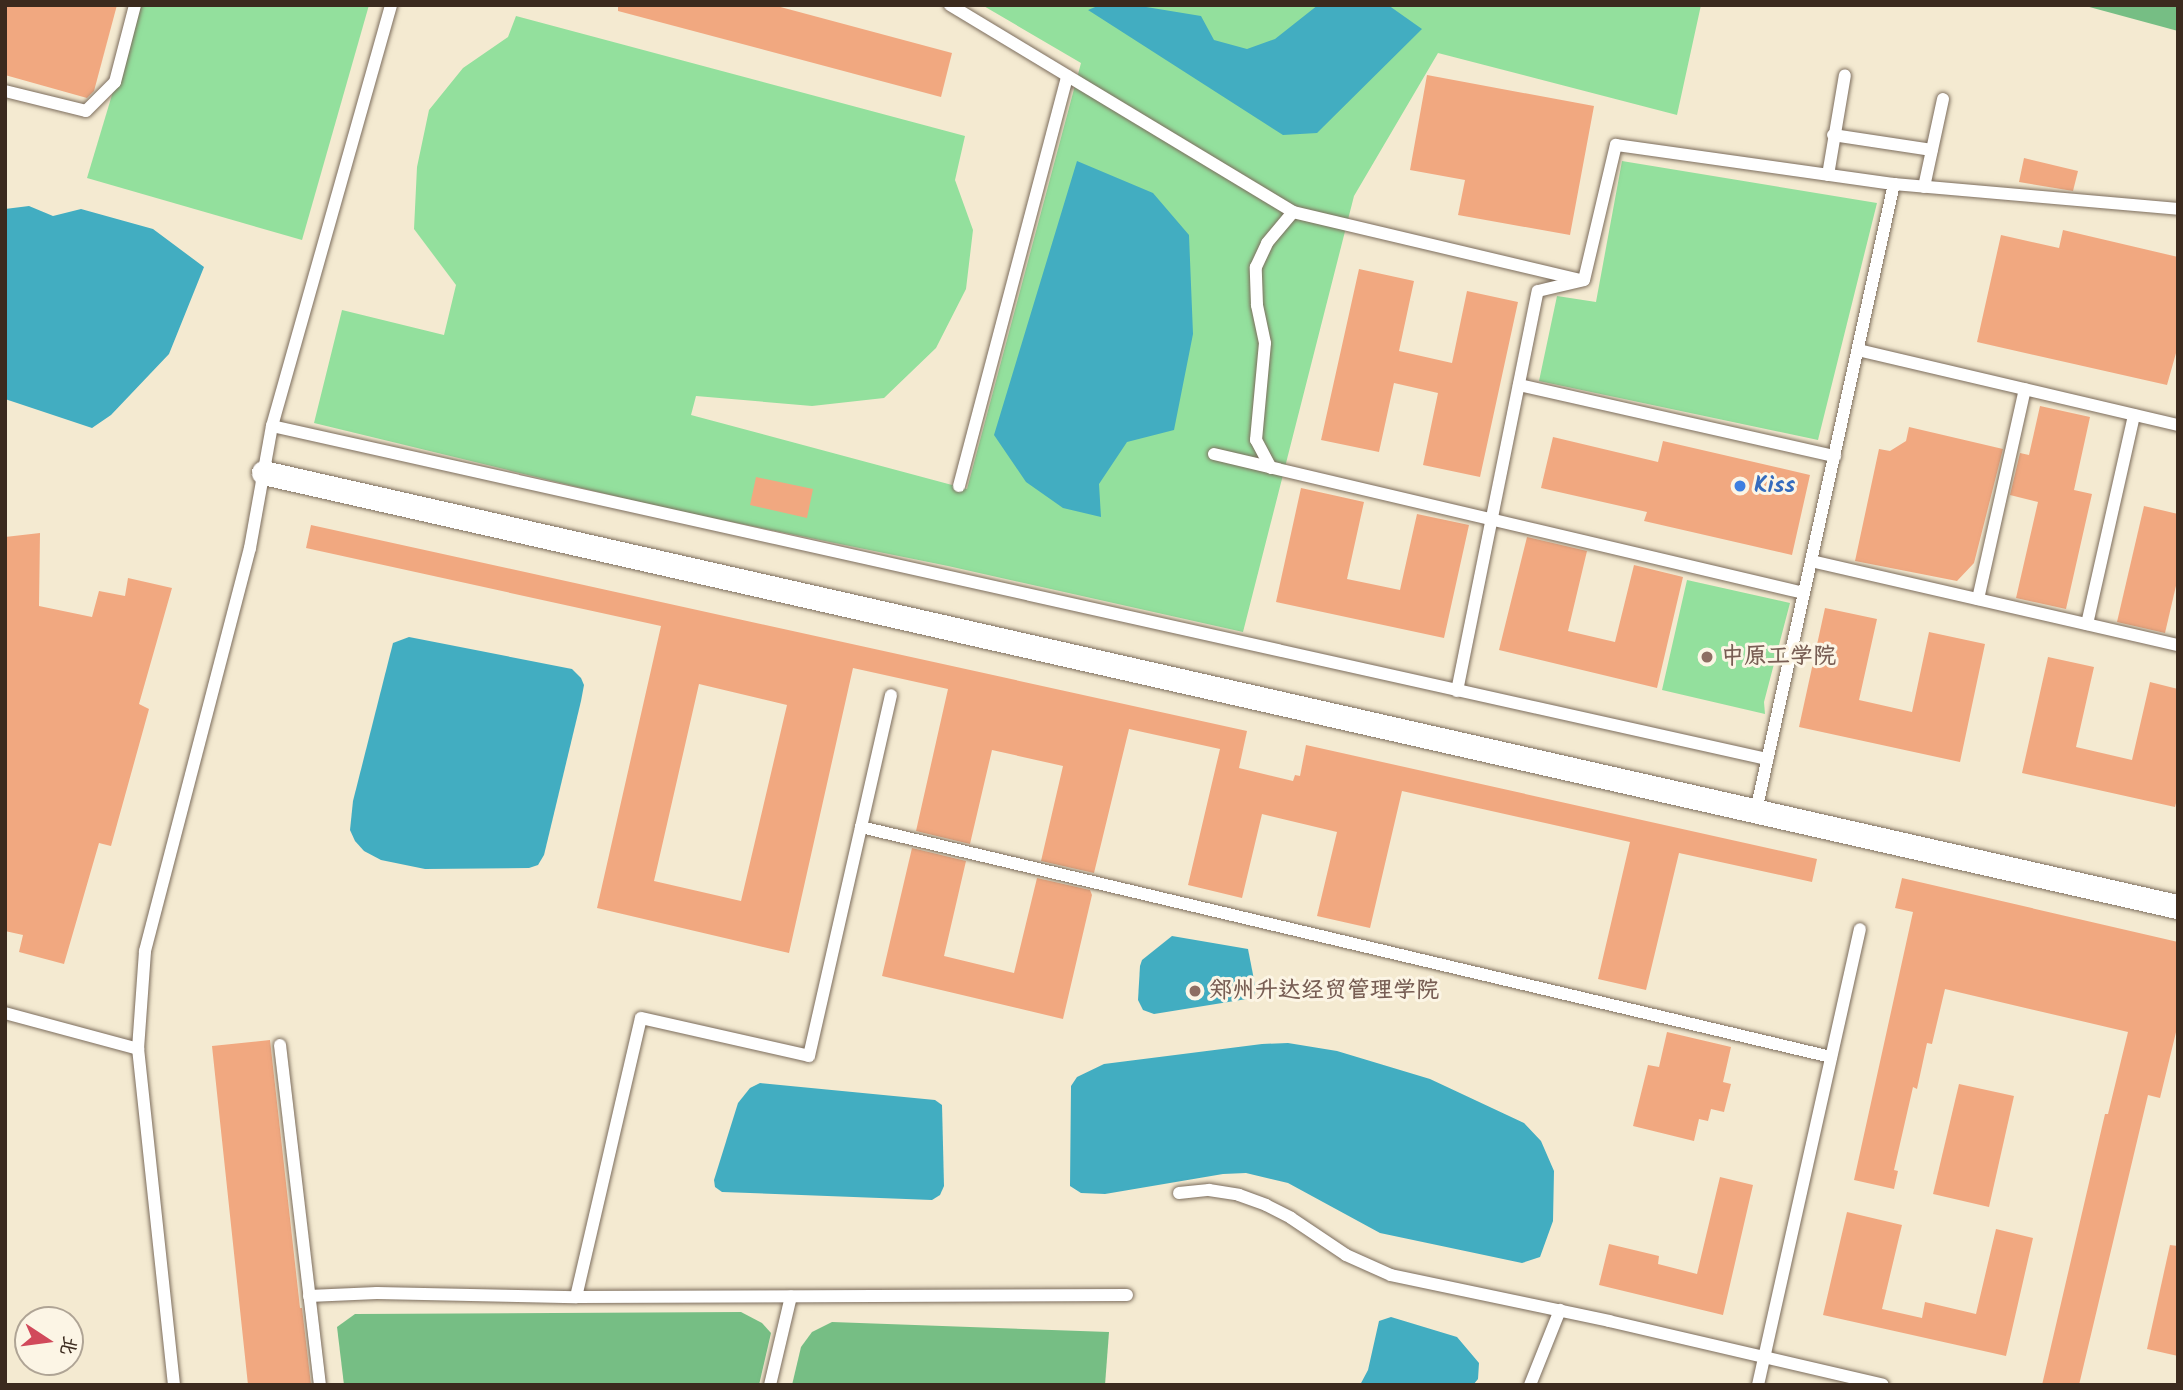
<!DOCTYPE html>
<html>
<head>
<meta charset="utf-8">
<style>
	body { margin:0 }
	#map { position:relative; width:2183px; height:1390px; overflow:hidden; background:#f4ead1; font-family:Kalam,"LXGW WenKai TC",sans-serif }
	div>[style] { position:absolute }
	.green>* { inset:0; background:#93e09d }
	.forest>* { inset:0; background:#76be84 }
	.water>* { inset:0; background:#42adc1 }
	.building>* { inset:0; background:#f1a880 }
	.roads { filter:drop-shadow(0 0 2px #7c6d5d) drop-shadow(0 0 2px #7c6d5d) }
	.lane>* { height:12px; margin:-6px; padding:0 6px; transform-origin:6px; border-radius:6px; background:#fff }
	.street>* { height:24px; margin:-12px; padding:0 12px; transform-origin:12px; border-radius:12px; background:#fff }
	.dots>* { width:19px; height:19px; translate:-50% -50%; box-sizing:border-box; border:4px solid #fcf5e5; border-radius:50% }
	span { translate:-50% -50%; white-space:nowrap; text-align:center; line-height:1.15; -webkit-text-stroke:6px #fcf5e5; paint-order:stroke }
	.shop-label { font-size:23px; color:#366cbe; font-weight:700 }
	.left { translate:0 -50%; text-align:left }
	.education-label { font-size:23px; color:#785e54; font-weight:700 }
	.frame { position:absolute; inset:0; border:7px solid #3b2a1e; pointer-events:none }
	.north { position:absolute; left:14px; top:1306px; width:70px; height:70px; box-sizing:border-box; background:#fcf5e5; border:2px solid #afa495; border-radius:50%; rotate:103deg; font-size:19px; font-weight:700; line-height:28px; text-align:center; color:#3b2a1e }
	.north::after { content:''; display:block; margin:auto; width:24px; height:32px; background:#d1495b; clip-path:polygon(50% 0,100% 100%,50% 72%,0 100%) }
</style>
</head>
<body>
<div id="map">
	<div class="green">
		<i style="clip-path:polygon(139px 5px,369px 5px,302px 240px,87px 178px)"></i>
		<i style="clip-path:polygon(982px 5px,1701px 5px,1677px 115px,1438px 53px,1354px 196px,1243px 632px,948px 566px,668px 509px,314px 423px,342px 310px,444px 335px,456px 285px,414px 229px,417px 167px,429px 110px,463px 68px,508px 37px,516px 16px,965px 136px,955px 180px,973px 230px,966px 289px,936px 348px,884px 398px,812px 406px,696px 396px,691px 415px,967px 489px,1081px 63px)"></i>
		<i style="clip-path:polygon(1622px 161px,1877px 203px,1818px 440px,1539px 381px,1557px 296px,1596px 302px)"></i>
		<i style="clip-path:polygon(1687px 580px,1790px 603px,1764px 702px,1765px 714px,1662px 690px)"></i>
	</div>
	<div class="forest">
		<i style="clip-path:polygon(2082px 5px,2178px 5px,2178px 31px)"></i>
		<i style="clip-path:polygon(741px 1312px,762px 1323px,771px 1333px,759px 1385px,344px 1385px,337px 1327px,355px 1314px)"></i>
		<i style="clip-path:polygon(832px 1322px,1109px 1332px,1105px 1385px,792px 1385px,801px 1347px,812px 1332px)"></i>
	</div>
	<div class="water">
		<i style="clip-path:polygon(1100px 5px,1134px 5px,1201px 16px,1214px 40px,1247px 49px,1275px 39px,1318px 5px,1388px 5px,1422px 29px,1317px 133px,1283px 135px,1088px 10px)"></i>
		<i style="clip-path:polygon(1077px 161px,1153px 193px,1189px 235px,1193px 334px,1174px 430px,1127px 442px,1099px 484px,1101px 517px,1063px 508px,1026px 482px,994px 435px)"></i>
		<i style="clip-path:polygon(29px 206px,53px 216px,81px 209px,153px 229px,204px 267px,169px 354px,111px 415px,92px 428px,5px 399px,5px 209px)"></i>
		<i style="clip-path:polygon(409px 637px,572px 669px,581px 678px,584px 685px,581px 701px,544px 855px,538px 865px,529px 868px,425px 869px,381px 860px,364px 851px,355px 841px,350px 830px,353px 801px,393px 643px)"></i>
		<i style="clip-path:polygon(1172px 936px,1248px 949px,1256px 990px,1253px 998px,1154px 1014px,1143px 1010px,1138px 1000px,1140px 966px,1142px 960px)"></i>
		<i style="clip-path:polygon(1288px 1043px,1337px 1051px,1430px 1079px,1524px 1123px,1541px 1141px,1554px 1171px,1553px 1221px,1540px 1257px,1522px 1263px,1380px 1233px,1288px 1183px,1246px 1173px,1223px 1174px,1105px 1194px,1081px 1193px,1070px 1186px,1071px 1086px,1077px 1077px,1104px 1064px,1262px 1044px)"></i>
		<i style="clip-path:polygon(760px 1083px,935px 1100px,942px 1105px,944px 1186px,940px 1195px,932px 1200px,722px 1192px,715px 1187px,714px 1180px,738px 1103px,750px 1088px)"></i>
		<i style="clip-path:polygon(1391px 1317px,1457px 1337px,1479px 1363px,1478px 1379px,1473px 1385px,1360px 1385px,1368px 1370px,1379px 1321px)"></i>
	</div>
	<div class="building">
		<i style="clip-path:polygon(5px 5px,117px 5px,94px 91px,87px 98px,5px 75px)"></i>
		<i style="clip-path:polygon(618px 5px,773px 5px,952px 53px,941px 97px,618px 11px)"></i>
		<i style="clip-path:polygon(1427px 75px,1594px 106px,1570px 235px,1458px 215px,1465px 180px,1410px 170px)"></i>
		<i style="clip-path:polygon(2024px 158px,2078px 171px,2073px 191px,2019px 182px)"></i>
		<i style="clip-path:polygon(2063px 230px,2178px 257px,2178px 346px,2167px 385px,1977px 342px,2001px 235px,2059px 248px)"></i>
		<i style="clip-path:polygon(1359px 269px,1414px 281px,1399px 351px,1452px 363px,1467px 291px,1518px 302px,1480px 477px,1423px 465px,1438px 393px,1394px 383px,1379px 452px,1321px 440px)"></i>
		<i style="clip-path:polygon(2040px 406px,2090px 417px,2074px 490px,2092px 494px,2066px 609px,2016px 598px,2038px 502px,2010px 495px,2020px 453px,2029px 455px)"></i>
		<i style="clip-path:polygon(1909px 427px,2003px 449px,1974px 563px,1957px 581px,1855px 561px,1879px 449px,1890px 451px,1906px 441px)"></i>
		<i style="clip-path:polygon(1553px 437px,1658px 462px,1663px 441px,1810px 475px,1792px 555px,1644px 521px,1647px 512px,1541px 488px)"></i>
		<i style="clip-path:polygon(756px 477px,813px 489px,807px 518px,750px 505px)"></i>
		<i style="clip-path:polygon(1301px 488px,1364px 502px,1347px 579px,1400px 590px,1417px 514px,1469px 525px,1444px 638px,1276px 602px)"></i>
		<i style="clip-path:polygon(2144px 506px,2178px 514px,2178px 577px,2165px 633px,2117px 622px)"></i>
		<i style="clip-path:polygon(evenodd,311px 525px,1247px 731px,1239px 768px,1293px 781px,1295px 775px,1300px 776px,1306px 745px,1817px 859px,1812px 882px,1679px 853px,1646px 990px,1598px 979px,1630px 842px,1402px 791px,1370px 928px,1317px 916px,1337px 832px,1262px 814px,1242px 898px,1188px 885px,1220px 749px,1129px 729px,1094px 873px,1041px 861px,1063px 766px,992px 750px,970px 844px,916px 831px,948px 689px,853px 668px,789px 953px,597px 908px,661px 626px,306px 548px,311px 525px,699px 684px,787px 705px,741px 901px,654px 881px,699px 684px)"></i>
		<i style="clip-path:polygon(40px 533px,39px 606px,92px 617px,99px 591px,125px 596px,128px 578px,172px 588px,139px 704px,149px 709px,111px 846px,99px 843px,64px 964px,19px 952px,23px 935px,5px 931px,5px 537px)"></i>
		<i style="clip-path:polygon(1527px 537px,1587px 551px,1568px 631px,1615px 642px,1634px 565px,1683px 577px,1657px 688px,1499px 650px)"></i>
		<i style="clip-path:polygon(1825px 608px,1877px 619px,1859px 700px,1912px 712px,1929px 632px,1985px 644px,1960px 762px,1799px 727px)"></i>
		<i style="clip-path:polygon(2048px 657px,2094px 667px,2076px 747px,2132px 760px,2150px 682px,2178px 689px,2178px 795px,2175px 807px,2022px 773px)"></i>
		<i style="clip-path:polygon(912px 848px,966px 861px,944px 956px,1014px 973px,1037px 878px,1090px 890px,1092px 895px,1063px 1019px,882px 976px)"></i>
		<i style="clip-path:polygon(1902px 878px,2178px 942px,2178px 1024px,2160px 1098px,2148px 1095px,2079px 1385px,2042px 1385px,2105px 1114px,2108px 1114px,2128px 1032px,1945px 989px,1932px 1044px,1927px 1043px,1917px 1089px,1913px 1087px,1894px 1170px,1898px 1171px,1894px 1189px,1854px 1180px,1913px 912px,1895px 908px)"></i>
		<i style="clip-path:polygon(1667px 1032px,1731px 1047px,1723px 1082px,1731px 1084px,1724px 1112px,1711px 1109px,1708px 1121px,1699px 1119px,1694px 1141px,1633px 1126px,1648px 1065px,1659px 1067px)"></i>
		<i style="clip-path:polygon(270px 1040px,300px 1308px,302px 1308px,311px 1385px,248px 1385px,212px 1046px)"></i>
		<i style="clip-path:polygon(1959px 1084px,2014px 1096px,1989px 1207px,1933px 1194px)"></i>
		<i style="clip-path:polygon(1720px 1177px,1753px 1185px,1723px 1315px,1599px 1285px,1609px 1244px,1659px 1256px,1658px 1264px,1697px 1274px)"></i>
		<i style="clip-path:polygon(1847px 1212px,1902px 1225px,1882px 1309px,1922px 1318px,1925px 1302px,1976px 1314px,1996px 1229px,2033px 1238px,2006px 1356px,1823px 1315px)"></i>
		<i style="clip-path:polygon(2170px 1245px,2178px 1246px,2178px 1356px,2147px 1349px)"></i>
	</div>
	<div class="roads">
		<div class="lane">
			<i style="left:950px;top:5px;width:401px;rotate:31.1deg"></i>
			<i style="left:1293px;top:212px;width:296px;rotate:13.3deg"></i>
			<i style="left:5px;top:91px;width:83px;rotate:13.9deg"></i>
			<i style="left:86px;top:111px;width:41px;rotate:-45deg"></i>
			<i style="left:115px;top:82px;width:80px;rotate:-75.4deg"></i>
			<i style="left:1833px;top:135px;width:100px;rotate:8.6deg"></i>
			<i style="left:1828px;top:175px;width:101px;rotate:-80.4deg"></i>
			<i style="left:1924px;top:187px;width:90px;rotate:-77.8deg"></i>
			<i style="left:1858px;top:350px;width:329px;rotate:13.2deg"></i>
			<i style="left:1519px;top:385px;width:324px;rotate:12.7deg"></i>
			<i style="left:272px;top:426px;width:1532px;rotate:12.56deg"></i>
			<i style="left:1214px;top:454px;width:606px;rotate:13.26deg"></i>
			<i style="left:1271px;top:468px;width:32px;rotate:-118deg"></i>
			<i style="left:1256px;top:440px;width:97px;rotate:-84.7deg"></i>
			<i style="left:1265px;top:343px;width:39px;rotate:-102deg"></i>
			<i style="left:1257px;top:305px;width:38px;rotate:-92deg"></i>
			<i style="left:1256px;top:267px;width:26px;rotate:-65deg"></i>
			<i style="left:1267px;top:243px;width:40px;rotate:-50deg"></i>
			<i style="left:959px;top:486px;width:424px;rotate:-75.2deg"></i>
			<i style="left:1811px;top:561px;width:376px;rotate:12.9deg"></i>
			<i style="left:1978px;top:599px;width:215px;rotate:-77.4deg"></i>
			<i style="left:2087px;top:624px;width:214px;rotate:-77.3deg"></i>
			<i style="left:1457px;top:691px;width:408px;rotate:-78.6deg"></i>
			<i style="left:1538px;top:291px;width:47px;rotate:-13.4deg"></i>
			<i style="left:1584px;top:280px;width:139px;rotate:-76.7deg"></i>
			<i style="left:1616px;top:145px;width:281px;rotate:8deg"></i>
			<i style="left:1894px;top:184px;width:285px;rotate:5deg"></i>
			<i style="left:1756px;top:811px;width:642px;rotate:-77.59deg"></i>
			<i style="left:861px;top:827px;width:997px;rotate:13.34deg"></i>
			<i style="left:5px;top:1013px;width:138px;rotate:15.1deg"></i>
			<i style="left:280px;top:1045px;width:342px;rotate:83.3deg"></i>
			<i style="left:1179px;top:1193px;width:30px;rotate:-6deg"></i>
			<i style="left:1209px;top:1190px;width:30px;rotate:9deg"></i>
			<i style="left:1239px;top:1195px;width:29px;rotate:20deg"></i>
			<i style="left:1266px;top:1205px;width:28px;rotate:27deg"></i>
			<i style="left:1291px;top:1218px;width:66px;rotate:33.9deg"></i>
			<i style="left:1346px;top:1255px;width:49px;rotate:24deg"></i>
			<i style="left:1391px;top:1275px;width:223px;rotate:11.9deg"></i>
			<i style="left:1609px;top:1321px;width:281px;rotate:13.1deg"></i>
			<i style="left:309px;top:1296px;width:68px;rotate:-2.5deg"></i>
			<i style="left:377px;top:1293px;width:199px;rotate:1.2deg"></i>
			<i style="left:576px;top:1297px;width:551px;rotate:-0.21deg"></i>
			<i style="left:576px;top:1297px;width:286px;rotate:-76.9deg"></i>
			<i style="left:641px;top:1018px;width:172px;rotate:12.7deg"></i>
			<i style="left:809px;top:1056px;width:370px;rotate:-77.2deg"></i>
			<i style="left:174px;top:1385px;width:338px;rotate:-96.1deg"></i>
			<i style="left:138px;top:1049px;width:98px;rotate:-85.9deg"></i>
			<i style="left:145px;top:951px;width:416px;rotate:-75.4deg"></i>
			<i style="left:250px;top:548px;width:124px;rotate:-79.8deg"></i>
			<i style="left:272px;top:426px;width:437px;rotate:-74.2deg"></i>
			<i style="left:770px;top:1385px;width:91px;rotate:-76.7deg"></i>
			<i style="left:1530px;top:1385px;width:81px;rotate:-68.2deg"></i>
			<i style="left:1758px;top:1385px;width:467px;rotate:-77.4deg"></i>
		</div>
		<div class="street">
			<i style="left:264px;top:473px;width:1963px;rotate:12.78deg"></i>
		</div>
	</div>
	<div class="dots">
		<i style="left:1740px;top:486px;background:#3f7fe0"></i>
		<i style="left:1707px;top:657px;background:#8d6e63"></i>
		<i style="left:1195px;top:991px;background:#8d6e63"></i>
	</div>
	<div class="shop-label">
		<span class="left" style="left:1754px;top:486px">Kiss</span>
	</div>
	<div class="education-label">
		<span class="left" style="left:1721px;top:657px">中原工学院</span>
		<span class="left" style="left:1209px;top:991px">郑州升达经贸管理学院</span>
	</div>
	<div class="frame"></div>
	<div class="north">北</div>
</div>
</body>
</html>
